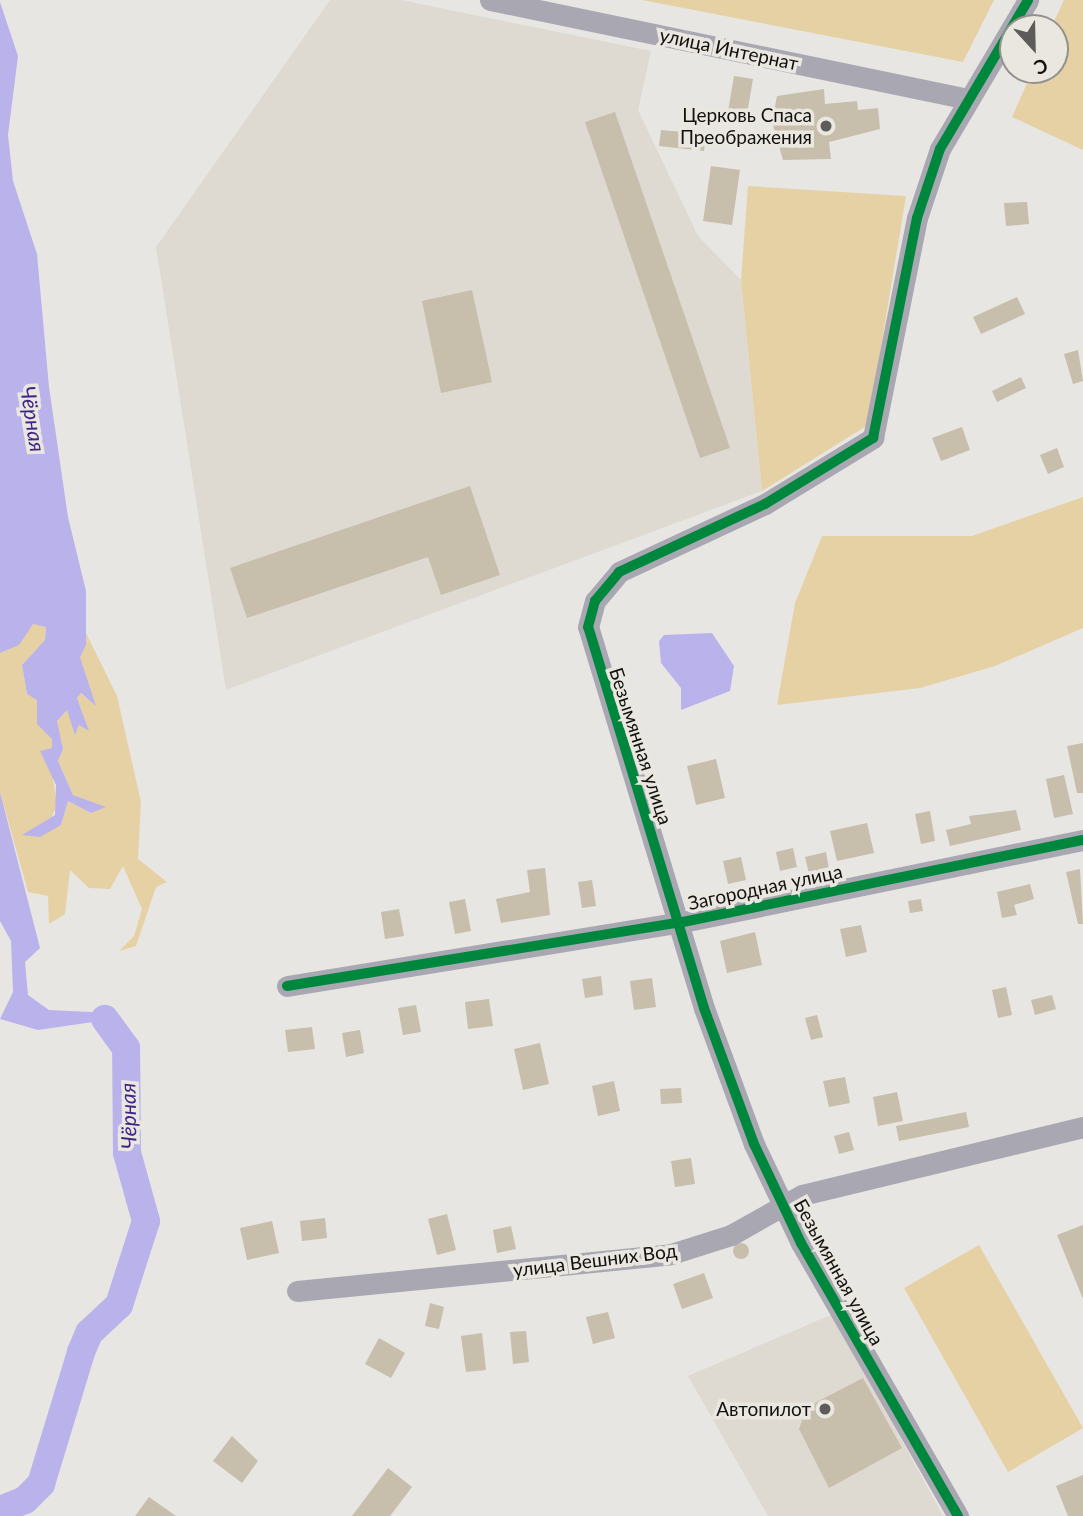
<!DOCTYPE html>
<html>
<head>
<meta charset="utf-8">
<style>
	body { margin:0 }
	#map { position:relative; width:1083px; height:1516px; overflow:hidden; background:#e8e6e3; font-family:Lato,sans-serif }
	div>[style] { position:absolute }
	.built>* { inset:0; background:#dedad2 }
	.green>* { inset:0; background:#e5d1a4 }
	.water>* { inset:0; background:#bab2eb }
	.river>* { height:28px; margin:-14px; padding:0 14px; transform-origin:14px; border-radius:14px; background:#bab2eb }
	.building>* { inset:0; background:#c7beab }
	.round { border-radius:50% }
	.minor>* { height:21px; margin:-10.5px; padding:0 10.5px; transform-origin:10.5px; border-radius:10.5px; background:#a9a8b2 }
	.cycleway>* { height:10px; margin:-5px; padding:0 5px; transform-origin:5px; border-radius:5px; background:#00873e }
	.dots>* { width:19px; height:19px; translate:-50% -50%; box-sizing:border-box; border:4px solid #eae7e1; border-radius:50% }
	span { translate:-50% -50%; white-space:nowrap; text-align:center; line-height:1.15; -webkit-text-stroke:7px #eae7e1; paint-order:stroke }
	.street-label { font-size:19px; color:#12110f }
	.poi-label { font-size:19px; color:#12110f }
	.right { translate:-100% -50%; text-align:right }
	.water-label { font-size:21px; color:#3e2484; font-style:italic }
	.north { position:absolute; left:999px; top:14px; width:70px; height:70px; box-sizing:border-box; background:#eae7e1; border:2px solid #94918d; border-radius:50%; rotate:158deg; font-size:19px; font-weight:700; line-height:28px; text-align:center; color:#12110f }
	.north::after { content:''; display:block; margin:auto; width:24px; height:32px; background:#5d5c59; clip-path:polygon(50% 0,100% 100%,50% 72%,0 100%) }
</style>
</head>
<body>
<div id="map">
	<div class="built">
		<i style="clip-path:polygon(330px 0,401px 0,651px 51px,638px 110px,698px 236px,741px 280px,762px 491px,226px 690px,156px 247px)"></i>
		<i style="clip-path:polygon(833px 1314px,943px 1516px,768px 1516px,688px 1376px)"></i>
	</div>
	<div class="green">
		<i style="clip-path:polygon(642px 0,994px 0,963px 62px)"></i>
		<i style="clip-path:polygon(1064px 0,1083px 0,1083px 150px,1012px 117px,1033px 70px,1055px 70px,1051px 28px)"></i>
		<i style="clip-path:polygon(748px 186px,906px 196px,868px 425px,762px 491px,741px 280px)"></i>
		<i style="clip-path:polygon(1083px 497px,1083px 628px,995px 666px,920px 688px,777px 705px,795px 603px,822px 536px,972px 536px)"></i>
		<i style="clip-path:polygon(33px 623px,46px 627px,45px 640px,22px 665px,27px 694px,38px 700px,37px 723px,52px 739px,52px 748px,41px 751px,51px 765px,57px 805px,48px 825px,24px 835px,61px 825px,68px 801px,91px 813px,104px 807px,73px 795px,58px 761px,63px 749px,56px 721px,67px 710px,76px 733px,79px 724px,88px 729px,77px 698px,80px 693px,95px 704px,80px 657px,84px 629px,117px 696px,141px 802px,138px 859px,167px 882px,156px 887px,136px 946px,119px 951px,134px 936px,142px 909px,123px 866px,110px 889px,89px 888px,70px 870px,65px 914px,49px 924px,48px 896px,28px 892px,0 792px,0 653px,19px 644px)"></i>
		<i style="clip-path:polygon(979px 1245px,1083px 1428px,1008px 1472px,904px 1288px)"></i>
	</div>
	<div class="water">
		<i style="clip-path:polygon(0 2px,18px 56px,8px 135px,13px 181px,37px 254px,49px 387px,68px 517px,86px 591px,86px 645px,80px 657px,96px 706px,81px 693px,77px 698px,89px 731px,79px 725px,75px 735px,67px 710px,57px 721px,63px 749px,58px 761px,73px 795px,106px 807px,91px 813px,68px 801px,61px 825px,40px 837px,22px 835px,55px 815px,56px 785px,40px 751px,52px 748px,52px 739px,37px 724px,37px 700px,27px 694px,22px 665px,45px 640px,46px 627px,33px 624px,19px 645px,0 653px)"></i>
		<i style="clip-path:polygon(712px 633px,734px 666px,730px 691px,681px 710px,681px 688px,661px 663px,659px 641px,664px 635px)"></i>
		<i style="clip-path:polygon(0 792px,40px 948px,25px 962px,28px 995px,49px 1010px,111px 1013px,126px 1048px,93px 1022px,38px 1030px,0 1019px,13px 992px,11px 941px,0 921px)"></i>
	</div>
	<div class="river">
		<i style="left:0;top:1510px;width:27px;rotate:-22deg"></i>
		<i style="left:25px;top:1500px;width:23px;rotate:-45deg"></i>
		<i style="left:41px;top:1484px;width:138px;rotate:-73.1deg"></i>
		<i style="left:81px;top:1352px;width:21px;rotate:-67deg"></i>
		<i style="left:89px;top:1333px;width:41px;rotate:-43deg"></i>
		<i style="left:119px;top:1305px;width:88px;rotate:-72.2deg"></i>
		<i style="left:146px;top:1221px;width:71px;rotate:-105.6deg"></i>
		<i style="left:127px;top:1153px;width:105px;rotate:-90.5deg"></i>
		<i style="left:126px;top:1048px;width:36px;rotate:-126deg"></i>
	</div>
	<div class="building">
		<i style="clip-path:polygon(734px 76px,753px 79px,746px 120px,727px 117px)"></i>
		<i style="clip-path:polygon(824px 89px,825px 104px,857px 101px,858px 110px,878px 108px,880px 129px,829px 142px,831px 159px,783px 160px,772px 122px,777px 96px)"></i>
		<i style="clip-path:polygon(615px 112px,730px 448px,700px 458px,585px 122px)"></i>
		<i style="clip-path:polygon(661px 130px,706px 134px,704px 151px,659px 146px)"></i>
		<i style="clip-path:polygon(711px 166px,740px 170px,732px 225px,703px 221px)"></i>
		<i style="clip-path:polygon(1027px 202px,1029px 224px,1006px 226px,1004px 203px)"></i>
		<i style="clip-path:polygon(472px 290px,492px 382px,441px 393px,422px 301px)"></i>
		<i style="clip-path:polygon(1017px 297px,1025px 314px,981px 334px,973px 317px)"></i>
		<i style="clip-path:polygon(1078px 350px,1083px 381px,1073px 384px,1064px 354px)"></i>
		<i style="clip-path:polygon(1021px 377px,1026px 388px,997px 402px,992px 391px)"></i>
		<i style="clip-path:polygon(962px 427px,970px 450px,941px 461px,932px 438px)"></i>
		<i style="clip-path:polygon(1057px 448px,1064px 467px,1048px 474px,1040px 455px)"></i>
		<i style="clip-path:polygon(470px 486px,500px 575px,441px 595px,428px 557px,247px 618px,230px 568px)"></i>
		<i style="clip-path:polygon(1083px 743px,1083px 793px,1077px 793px,1067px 746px)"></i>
		<i style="clip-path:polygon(716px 759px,725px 798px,696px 805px,687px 766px)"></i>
		<i style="clip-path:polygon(1064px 775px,1073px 814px,1054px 818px,1046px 779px)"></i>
		<i style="clip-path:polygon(1016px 810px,1021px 830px,950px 846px,946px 830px,971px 824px,969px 816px)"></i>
		<i style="clip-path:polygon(930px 811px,935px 841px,921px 844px,915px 814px)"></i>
		<i style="clip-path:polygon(867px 823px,874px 853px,837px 861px,830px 831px)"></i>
		<i style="clip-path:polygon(793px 848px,797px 867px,780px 871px,776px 852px)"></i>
		<i style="clip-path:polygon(826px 852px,829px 869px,809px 874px,805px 857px)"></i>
		<i style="clip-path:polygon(741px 857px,746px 880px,728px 884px,723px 861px)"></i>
		<i style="clip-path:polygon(545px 868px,550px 915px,501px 923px,496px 899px,530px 892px,527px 870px)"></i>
		<i style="clip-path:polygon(1080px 869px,1083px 924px,1078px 924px,1066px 872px)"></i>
		<i style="clip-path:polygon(592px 880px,596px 906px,582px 908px,578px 882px)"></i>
		<i style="clip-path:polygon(1030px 884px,1034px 899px,1014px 905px,1017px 915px,1002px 918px,997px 892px)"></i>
		<i style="clip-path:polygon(465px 899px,471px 931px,455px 934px,449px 902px)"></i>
		<i style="clip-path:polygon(921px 899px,923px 911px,910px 913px,908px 901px)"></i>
		<i style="clip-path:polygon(399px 909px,404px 936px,385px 939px,381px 912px)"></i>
		<i style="clip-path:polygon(861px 925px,867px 952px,846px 957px,840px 929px)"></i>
		<i style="clip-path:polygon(755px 932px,762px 965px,727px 973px,720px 941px)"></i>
		<i style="clip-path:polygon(601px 976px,603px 995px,585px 998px,582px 979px)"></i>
		<i style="clip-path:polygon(652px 978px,656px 1007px,634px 1010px,630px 981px)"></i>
		<i style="clip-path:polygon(1006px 987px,1012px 1015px,998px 1018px,992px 990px)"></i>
		<i style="clip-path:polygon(1052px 995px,1056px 1009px,1035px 1015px,1031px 1000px)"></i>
		<i style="clip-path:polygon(489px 999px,493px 1026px,468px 1029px,465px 1002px)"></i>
		<i style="clip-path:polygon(416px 1005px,421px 1032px,403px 1035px,398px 1008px)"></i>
		<i style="clip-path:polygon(817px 1015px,823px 1037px,811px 1040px,805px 1018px)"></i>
		<i style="clip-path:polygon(312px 1027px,315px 1049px,288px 1052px,285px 1030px)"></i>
		<i style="clip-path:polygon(360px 1030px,364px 1053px,346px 1057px,342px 1033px)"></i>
		<i style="clip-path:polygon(540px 1043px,549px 1084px,523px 1090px,514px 1049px)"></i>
		<i style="clip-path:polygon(845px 1077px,850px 1103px,829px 1107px,823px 1081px)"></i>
		<i style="clip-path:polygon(614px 1081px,620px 1111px,598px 1116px,592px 1086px)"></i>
		<i style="clip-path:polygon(681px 1088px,682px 1103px,661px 1104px,660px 1089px)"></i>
		<i style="clip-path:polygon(897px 1092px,903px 1121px,878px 1126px,873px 1097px)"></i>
		<i style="clip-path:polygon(966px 1112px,969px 1127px,899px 1141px,896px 1126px)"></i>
		<i style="clip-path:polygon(849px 1132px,854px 1150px,839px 1154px,834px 1136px)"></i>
		<i style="clip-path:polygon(691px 1158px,695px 1184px,675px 1187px,671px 1161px)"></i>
		<i style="clip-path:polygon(447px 1214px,456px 1250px,437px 1255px,428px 1219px)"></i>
		<i style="clip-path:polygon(325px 1218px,327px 1238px,302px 1241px,300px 1221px)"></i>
		<i style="clip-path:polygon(272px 1221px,279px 1253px,247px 1260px,240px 1228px)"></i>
		<i style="clip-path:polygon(1083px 1225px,1083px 1299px,1057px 1235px)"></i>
		<i style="clip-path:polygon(511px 1226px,516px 1249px,497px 1253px,493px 1230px)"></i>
		<i class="round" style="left:733px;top:1243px;width:16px;height:16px"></i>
		<i style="clip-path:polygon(704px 1273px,713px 1298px,682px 1309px,673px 1284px)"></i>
		<i style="clip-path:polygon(430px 1303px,444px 1307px,439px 1329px,425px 1326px)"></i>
		<i style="clip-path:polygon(608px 1312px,615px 1338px,593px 1344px,586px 1317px)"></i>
		<i style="clip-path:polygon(526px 1331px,529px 1362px,513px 1364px,510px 1332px)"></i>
		<i style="clip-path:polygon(482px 1333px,486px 1370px,466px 1372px,461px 1336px)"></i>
		<i style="clip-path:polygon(379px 1338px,405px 1353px,391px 1378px,365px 1364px)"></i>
		<i style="clip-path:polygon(863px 1378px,902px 1448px,829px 1488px,799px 1429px,807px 1407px)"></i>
		<i style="clip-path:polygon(232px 1436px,258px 1461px,242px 1483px,213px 1461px)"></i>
		<i style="clip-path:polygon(388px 1468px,412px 1487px,390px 1516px,352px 1516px)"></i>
		<i style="clip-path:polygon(1083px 1475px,1083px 1516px,1068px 1516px,1056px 1486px)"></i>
		<i style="clip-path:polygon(149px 1497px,176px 1516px,135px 1516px)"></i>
	</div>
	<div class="minor">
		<i style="left:490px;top:0;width:487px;rotate:11.7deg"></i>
		<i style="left:287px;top:986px;width:396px;rotate:-9.2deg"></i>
		<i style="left:678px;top:923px;width:413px;rotate:-11.6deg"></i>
		<i style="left:297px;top:1291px;width:376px;rotate:-5.6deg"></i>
		<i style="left:671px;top:1254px;width:63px;rotate:-17.6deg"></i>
		<i style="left:731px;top:1235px;width:81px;rotate:-29.4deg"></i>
		<i style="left:802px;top:1195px;width:289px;rotate:-13.6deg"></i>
		<i style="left:958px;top:1516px;width:315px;rotate:-119.9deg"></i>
		<i style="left:801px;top:1243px;width:110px;rotate:-115.4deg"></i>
		<i style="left:754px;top:1144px;width:145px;rotate:-110.2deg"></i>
		<i style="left:704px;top:1008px;width:398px;rotate:-106.9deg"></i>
		<i style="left:588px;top:627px;width:27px;rotate:-75deg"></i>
		<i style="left:595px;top:601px;width:38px;rotate:-50deg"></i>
		<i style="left:619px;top:572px;width:161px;rotate:-25deg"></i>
		<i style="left:765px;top:504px;width:127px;rotate:-31.4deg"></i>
		<i style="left:873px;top:438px;width:224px;rotate:-78.7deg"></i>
		<i style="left:917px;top:218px;width:73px;rotate:-71.6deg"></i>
		<i style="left:940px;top:149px;width:173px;rotate:-59.4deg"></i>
	</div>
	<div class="cycleway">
		<i style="left:287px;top:986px;width:396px;rotate:-9.2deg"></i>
		<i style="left:678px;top:923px;width:413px;rotate:-11.6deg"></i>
		<i style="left:958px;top:1516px;width:315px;rotate:-119.9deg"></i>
		<i style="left:801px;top:1243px;width:110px;rotate:-115.4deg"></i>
		<i style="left:754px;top:1144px;width:145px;rotate:-110.2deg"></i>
		<i style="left:704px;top:1008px;width:398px;rotate:-106.9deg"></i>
		<i style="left:588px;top:627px;width:27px;rotate:-75deg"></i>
		<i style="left:595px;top:601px;width:38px;rotate:-50deg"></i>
		<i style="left:619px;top:572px;width:161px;rotate:-25deg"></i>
		<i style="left:765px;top:504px;width:127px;rotate:-31.4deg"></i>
		<i style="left:873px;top:438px;width:224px;rotate:-78.7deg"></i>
		<i style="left:917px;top:218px;width:73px;rotate:-71.6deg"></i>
		<i style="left:940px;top:149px;width:173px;rotate:-59.4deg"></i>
	</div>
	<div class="dots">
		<i style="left:826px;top:126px;background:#5d5c59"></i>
		<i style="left:825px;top:1409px;background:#5d5c59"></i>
	</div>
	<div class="street-label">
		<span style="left:729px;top:49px;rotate:12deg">улица Интернат</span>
		<span style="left:641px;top:746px;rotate:72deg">Безымянная улица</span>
		<span style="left:765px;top:887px;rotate:-12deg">Загородная улица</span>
		<span style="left:595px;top:1260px;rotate:-7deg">улица Вешних Вод</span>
		<span style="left:839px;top:1272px;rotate:61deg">Безымянная улица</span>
	</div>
	<div class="poi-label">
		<span class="right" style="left:812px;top:126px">Церковь Спаса<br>Преображения</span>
		<span class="right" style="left:811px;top:1409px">Автопилот</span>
	</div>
	<div class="water-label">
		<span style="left:33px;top:419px;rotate:81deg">Чёрная</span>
		<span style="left:128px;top:1116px;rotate:-91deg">Чёрная</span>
	</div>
	<div class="north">С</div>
</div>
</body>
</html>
